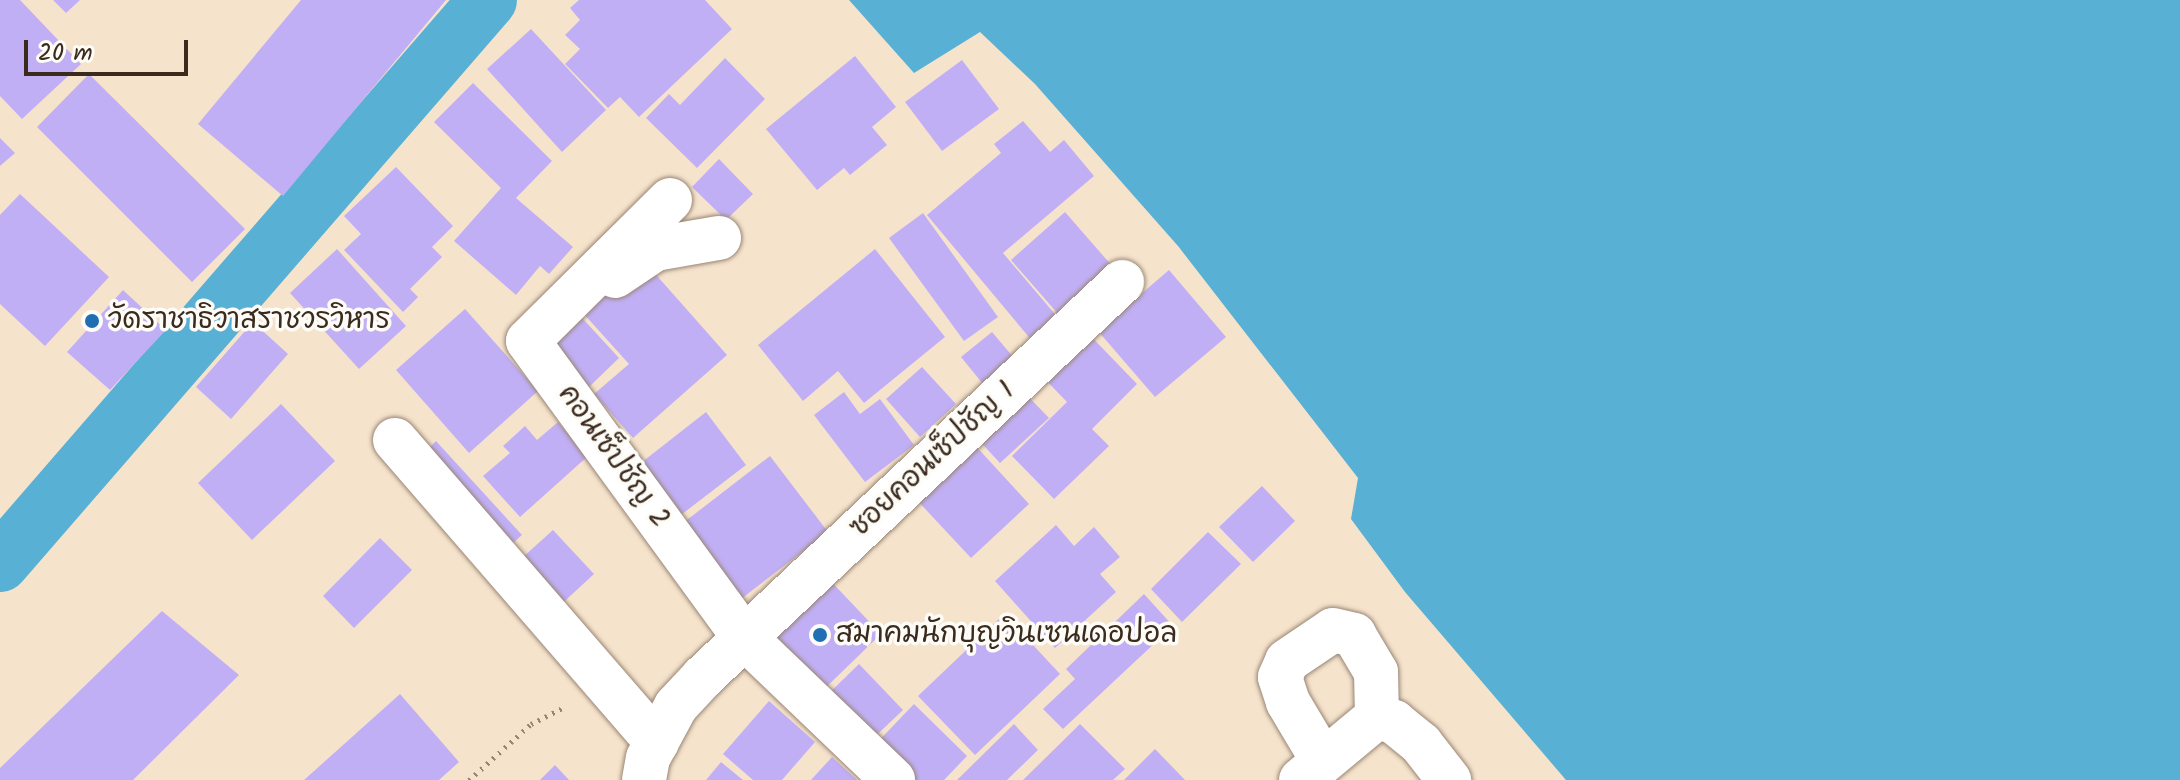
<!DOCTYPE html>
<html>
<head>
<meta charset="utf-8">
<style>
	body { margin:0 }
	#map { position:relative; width:2180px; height:780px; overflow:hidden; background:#f6e3cc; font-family:Kalam,"Playpen Sans Thai",sans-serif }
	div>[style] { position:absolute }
	.water>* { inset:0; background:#58b0d5 }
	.canal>* { height:58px; margin:-29px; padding:0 29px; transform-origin:29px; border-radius:29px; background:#58b0d5 }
	.building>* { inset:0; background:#c1aff6 }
	.path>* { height:5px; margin-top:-2.5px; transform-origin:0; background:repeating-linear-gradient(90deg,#988675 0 2px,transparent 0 8px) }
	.roads { filter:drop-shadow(0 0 2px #988675) drop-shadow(0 0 2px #988675) }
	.minor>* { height:44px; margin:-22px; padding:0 22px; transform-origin:22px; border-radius:22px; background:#fff }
	.dots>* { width:22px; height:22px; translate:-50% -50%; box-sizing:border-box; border:4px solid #fdfcf7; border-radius:50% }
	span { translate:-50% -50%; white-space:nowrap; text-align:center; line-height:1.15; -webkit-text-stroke:7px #fdfcf7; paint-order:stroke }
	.poi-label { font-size:28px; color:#3b2a1e }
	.left { translate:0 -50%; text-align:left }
	.street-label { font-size:28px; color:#3b2a1e }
	.scale { position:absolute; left:24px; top:40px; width:164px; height:36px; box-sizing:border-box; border:4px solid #3b2a1e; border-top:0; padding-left:10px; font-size:24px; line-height:28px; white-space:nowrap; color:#3b2a1e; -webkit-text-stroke:6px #fdfcf7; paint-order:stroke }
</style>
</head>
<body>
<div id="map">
	<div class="water">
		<i style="clip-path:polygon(849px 0,2180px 0,2180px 780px,1566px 780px,1405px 592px,1351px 519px,1358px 478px,1178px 246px,1035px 84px,980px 32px,914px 73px)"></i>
	</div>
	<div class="canal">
		<i style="left:0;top:563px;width:745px;rotate:-49.08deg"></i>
	</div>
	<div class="building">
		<i style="clip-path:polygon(0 0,20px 0,81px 64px,22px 119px,0 96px)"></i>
		<i style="clip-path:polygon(53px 0,80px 0,66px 13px)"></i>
		<i style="clip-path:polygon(301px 0,446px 0,283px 196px,198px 124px)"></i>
		<i style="clip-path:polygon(579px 0,705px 0,732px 29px,639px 117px,620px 97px,608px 108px,565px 64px,580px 49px,565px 35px,580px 20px,570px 8px)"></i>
		<i style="clip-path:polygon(531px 29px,606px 110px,562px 152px,487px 69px)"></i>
		<i style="clip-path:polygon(855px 56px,896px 107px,872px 127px,887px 145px,850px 175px,844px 168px,817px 190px,766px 129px)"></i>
		<i style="clip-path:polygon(725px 58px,765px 99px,697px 168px,646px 118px,669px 94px,680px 105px)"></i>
		<i style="clip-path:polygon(962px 60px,999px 109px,942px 151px,905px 102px)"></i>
		<i style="clip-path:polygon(89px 74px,245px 229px,192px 282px,37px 127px)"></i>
		<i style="clip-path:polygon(473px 83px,552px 161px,516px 198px,573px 247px,549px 274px,540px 266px,516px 295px,454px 241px,501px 188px,434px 122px)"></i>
		<i style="clip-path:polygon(1023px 121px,1050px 152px,1064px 140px,1094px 176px,1003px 253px,1059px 319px,1033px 342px,927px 215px,1001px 153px,994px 144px)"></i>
		<i style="clip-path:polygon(0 138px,15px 153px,0 166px)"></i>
		<i style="clip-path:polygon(719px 159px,753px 194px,726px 220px,692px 187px)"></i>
		<i style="clip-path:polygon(396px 167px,453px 226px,432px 247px,442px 257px,410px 289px,418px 297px,403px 312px,344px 250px,361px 234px,344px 216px)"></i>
		<i style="clip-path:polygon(20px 194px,109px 277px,45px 346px,0 304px,0 215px)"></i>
		<i style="clip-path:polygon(1065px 212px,1113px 267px,1059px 315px,1011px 260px)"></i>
		<i style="clip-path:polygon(923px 213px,998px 317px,964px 341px,889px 238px)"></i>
		<i style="clip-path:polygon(337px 249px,406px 326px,359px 369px,290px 293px)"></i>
		<i style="clip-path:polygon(875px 249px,945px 337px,864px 403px,838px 371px,803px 401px,758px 345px)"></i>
		<i style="clip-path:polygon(643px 260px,727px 355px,633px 438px,594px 394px,629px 364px,583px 313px)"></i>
		<i style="clip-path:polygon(1169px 270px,1226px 337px,1155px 397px,1098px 331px)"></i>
		<i style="clip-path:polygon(123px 290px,166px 330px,110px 390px,67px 352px)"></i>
		<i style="clip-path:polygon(572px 307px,619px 358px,589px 387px,541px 336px)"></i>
		<i style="clip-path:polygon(465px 309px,538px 391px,469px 453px,396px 370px)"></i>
		<i style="clip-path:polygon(253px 322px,288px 354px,231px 419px,196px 387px)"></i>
		<i style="clip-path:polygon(1083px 328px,1137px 384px,1092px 429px,1109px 446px,1054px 499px,1012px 456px,1067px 402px,1039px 373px)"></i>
		<i style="clip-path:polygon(992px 332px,1014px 358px,983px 384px,961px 357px)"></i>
		<i style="clip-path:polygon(922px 367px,956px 404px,920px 437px,886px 399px)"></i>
		<i style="clip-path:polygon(1020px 388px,1049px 418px,1000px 463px,972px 433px)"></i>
		<i style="clip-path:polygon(844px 392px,860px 414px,880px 399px,914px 445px,865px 482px,814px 415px)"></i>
		<i style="clip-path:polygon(281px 404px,335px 461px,252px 540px,198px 483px)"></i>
		<i style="clip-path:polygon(706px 412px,746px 465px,677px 518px,637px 466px)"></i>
		<i style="clip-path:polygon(558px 422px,588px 456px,520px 517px,483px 476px,510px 453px,503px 446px,525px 426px,537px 440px)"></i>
		<i style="clip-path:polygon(436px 441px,522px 535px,504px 551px,419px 458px)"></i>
		<i style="clip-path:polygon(973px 443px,1029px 504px,971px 558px,915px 498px)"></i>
		<i style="clip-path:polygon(770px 456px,828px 532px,741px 599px,683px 523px)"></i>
		<i style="clip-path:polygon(1262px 486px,1295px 521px,1253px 562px,1219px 527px)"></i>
		<i style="clip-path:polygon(1056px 525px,1074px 546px,1094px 527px,1120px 557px,1100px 574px,1116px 592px,1055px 648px,995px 581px)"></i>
		<i style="clip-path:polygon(553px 530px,594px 574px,554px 611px,513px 566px)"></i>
		<i style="clip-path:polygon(1208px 532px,1241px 564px,1182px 622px,1151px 589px)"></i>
		<i style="clip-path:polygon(380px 538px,412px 570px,354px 628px,323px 596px)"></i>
		<i style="clip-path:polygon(823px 573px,881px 634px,817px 696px,759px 635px)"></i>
		<i style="clip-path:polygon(1144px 594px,1173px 626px,1063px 729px,1043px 709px,1075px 679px,1066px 669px)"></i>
		<i style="clip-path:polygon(162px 611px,239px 675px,133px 780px,0 780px,0 768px)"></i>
		<i style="clip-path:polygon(1004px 614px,1060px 674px,975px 755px,918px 696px)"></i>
		<i style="clip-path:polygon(859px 664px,903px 710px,863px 748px,820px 702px)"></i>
		<i style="clip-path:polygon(400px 694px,459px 762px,439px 780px,304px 780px)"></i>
		<i style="clip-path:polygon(769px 701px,815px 742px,782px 780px,753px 780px,723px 754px)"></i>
		<i style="clip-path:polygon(914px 704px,967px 756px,944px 780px,899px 780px,869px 751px)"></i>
		<i style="clip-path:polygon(1014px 724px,1038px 750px,1007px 780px,957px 780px)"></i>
		<i style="clip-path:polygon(1080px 724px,1125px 769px,1113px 780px,1023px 780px)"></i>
		<i style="clip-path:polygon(1155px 749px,1185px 780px,1124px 780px)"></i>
		<i style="clip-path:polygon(832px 757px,857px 780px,811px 780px)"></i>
		<i style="clip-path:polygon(721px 762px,743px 780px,706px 780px)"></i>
		<i style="clip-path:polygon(555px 765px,569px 780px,540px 780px)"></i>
	</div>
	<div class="path">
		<i style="left:469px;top:780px;width:84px;rotate:-42.1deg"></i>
		<i style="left:531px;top:724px;width:35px;rotate:-27deg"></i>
	</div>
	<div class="roads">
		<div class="minor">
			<i style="left:670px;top:200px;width:200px;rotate:135.2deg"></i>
			<i style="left:528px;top:341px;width:365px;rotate:53.9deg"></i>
			<i style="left:743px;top:636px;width:208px;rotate:43.8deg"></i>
			<i style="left:615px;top:276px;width:48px;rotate:-34deg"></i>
			<i style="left:655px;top:249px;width:65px;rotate:-9.8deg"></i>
			<i style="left:395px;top:440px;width:400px;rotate:49.1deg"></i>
			<i style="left:1323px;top:761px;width:69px;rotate:-120.7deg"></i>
			<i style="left:1288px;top:702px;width:26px;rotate:-108deg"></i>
			<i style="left:1280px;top:677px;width:17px;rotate:-66deg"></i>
			<i style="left:1287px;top:661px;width:55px;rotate:-34deg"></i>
			<i style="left:1333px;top:630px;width:22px;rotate:13deg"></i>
			<i style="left:1354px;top:635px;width:43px;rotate:59.3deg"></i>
			<i style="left:1376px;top:672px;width:45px;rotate:88.7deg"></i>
			<i style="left:644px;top:780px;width:22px;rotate:-80deg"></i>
			<i style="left:648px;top:758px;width:59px;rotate:-61.7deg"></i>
			<i style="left:676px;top:706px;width:40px;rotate:-47deg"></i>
			<i style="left:703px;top:677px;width:576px;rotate:-43.31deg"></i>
			<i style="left:1301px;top:780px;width:99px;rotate:-39.7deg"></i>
			<i style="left:1377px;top:717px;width:18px;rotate:16deg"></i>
			<i style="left:1394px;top:722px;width:35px;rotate:39deg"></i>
			<i style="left:1421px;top:744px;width:46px;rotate:52.1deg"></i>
		</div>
	</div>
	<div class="dots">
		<i style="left:92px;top:321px;background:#1f6fb2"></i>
		<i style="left:820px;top:635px;background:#1f6fb2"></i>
	</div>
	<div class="poi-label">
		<span class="left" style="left:108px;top:321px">วัดราชาธิวาสราชวรวิหาร</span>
		<span class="left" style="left:836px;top:635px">สมาคมนักบุญวินเซนเดอปอล</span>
	</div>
	<div class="street-label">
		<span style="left:613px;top:457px;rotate:54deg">คอนเซ็ปชัญ 2</span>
		<span style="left:933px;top:460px;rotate:-43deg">ซอยคอนเซ็ปชัญ 1</span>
	</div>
	<div class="scale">20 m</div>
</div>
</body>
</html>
